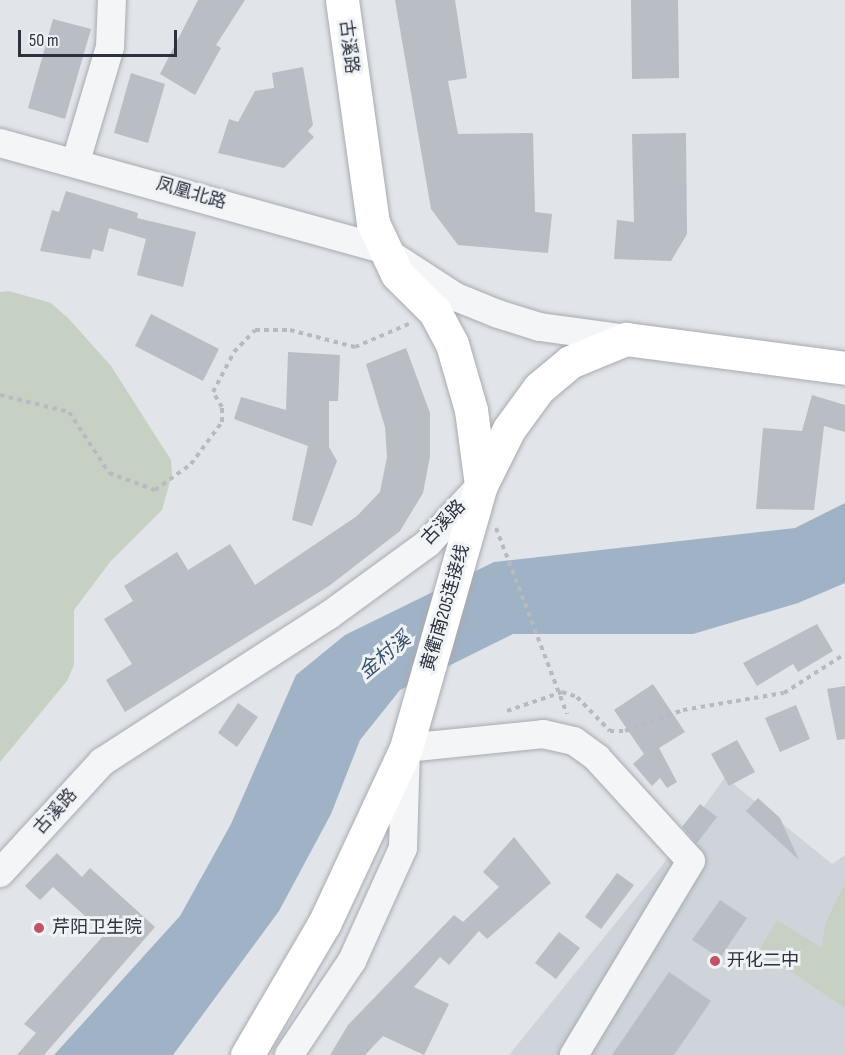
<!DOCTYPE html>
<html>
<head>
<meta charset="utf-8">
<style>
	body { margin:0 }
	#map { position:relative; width:845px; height:1055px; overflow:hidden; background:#e1e4e8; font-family:"Sofia Sans Condensed","Noto Sans SC",sans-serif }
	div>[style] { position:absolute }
	.built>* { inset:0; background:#cfd3da }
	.green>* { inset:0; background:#c7d1c3 }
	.water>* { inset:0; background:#a0b2c5 }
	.building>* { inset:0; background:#b9bdc4 }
	.path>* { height:4px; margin-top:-2px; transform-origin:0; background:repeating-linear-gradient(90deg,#b7bac0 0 4.5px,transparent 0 9px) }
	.roads { filter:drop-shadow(0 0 2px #a7abb2) drop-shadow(0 0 2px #a7abb2) }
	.minor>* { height:28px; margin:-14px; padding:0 14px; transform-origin:14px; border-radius:14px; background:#f3f5f7 }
	.major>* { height:33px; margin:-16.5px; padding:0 16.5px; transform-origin:16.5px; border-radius:16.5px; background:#fff }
	.dots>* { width:16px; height:16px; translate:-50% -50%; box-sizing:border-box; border:3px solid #f0f3f6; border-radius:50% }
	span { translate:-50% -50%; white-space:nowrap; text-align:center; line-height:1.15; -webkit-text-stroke:6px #f0f3f6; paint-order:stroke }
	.street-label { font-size:18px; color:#2b323e }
	.poi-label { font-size:18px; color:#2b323e }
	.left { translate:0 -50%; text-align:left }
	.water-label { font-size:20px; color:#39516e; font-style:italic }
	.scale { position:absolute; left:18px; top:30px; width:159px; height:27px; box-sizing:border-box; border:3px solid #2b323e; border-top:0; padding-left:8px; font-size:18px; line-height:21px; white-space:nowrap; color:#2b323e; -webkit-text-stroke:4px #f0f3f6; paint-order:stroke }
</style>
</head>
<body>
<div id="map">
	<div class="built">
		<i style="clip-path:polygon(725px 777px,832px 864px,845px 855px,845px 1055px,509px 1055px,661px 867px)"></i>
	</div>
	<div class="green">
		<i style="clip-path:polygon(9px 291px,51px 303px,69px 319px,111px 366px,171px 460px,172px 474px,162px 510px,110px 562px,74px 610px,74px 665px,67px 681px,0 762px,0 292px)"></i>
		<i style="clip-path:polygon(845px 883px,845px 1008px,759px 950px,777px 920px,822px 948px,825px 924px)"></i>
	</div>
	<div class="water">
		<i style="clip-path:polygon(845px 503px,845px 583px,798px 603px,693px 634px,513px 634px,400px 690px,360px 740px,331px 814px,279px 911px,173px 1055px,54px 1055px,180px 916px,231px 824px,296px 675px,345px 635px,494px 562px,795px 528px)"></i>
	</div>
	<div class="building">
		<i style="clip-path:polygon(198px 0,245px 0,216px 45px,221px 48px,195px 95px,160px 74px)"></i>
		<i style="clip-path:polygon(395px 0,455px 0,467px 78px,448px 81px,458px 134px,533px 133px,535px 212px,552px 214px,548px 253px,458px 245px,431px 209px)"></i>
		<i style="clip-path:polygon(631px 0,678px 0,679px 78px,632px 79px)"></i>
		<i style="clip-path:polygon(53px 19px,91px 29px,65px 119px,28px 108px)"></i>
		<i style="clip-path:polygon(303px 67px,313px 125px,308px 131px,314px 137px,284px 168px,218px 153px,229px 119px,238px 122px,255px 91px,274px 88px,272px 73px)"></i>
		<i style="clip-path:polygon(131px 73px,165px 84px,148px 143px,114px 133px)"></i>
		<i style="clip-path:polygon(686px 133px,687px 234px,671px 261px,614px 259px,617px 220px,634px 222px,632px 134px)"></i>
		<i style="clip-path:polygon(66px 191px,138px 213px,137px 218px,196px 232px,183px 287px,137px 275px,146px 239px,109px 228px,103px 252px,93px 249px,90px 259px,40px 251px,52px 210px,59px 212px)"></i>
		<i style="clip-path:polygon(151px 314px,219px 349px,203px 381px,135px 346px)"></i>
		<i style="clip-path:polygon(406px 348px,430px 413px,430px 456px,423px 493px,400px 531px,329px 586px,125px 712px,106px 680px,132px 664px,104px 619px,133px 601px,124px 586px,177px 552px,188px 570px,230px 544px,255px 585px,357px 516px,380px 492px,387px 457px,385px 427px,366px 364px)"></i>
		<i style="clip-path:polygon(288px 352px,340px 355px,338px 401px,329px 401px,329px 447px,337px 461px,312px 526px,292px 520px,308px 446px,234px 419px,241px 397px,286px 410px)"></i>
		<i style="clip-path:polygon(812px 395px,845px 405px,845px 432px,824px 426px,814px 510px,756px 509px,763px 428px,802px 431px)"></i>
		<i style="clip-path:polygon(817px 624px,833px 651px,798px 672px,793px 664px,757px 686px,743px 663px)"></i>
		<i style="clip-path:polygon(653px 684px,685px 732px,659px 748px,677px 782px,667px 788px,660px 778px,652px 786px,633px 764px,644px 754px,614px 710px)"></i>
		<i style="clip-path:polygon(845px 686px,845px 739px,837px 740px,827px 689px)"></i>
		<i style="clip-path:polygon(238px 703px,258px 717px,237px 747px,218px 733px)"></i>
		<i style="clip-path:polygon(796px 705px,810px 739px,780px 752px,765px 718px)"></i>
		<i style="clip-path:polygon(737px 740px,755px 772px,729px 786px,711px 754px)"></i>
		<i style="clip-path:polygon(758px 798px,780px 818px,799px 860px,746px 811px)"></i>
		<i style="clip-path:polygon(700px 804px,717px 817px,697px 843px,682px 827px)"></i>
		<i style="clip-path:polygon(514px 837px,551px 883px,487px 939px,479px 931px,449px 965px,440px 957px,414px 987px,449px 1004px,424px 1055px,383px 1036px,365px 1055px,330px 1055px,348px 1025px,454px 915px,463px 922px,499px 887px,483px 872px)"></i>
		<i style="clip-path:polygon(57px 853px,82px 877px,90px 868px,155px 927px,44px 1055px,17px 1055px,36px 1033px,24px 1024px,105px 934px,53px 887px,40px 900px,25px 886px)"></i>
		<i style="clip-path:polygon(617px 873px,634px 885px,601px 929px,585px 917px)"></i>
		<i style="clip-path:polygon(720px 900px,747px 918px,720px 958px,692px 940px)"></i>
		<i style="clip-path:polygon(559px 932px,580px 948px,556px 979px,535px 963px)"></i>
		<i style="clip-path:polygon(669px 972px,711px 1001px,674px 1055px,612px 1055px)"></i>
	</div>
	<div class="path">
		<i style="left:0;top:395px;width:71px;rotate:13.8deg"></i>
		<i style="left:69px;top:412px;width:73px;rotate:56.7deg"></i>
		<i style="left:109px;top:473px;width:49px;rotate:20.3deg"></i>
		<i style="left:155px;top:490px;width:44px;rotate:-35.8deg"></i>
		<i style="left:191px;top:464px;width:52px;rotate:-53.6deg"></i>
		<i style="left:222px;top:422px;width:15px;rotate:-90deg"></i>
		<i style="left:222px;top:407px;width:17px;rotate:-121deg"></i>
		<i style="left:213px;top:392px;width:45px;rotate:-62.3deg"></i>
		<i style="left:234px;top:352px;width:30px;rotate:-46deg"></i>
		<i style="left:255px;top:330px;width:35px"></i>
		<i style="left:290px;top:330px;width:67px;rotate:14.7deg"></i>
		<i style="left:355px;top:347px;width:61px;rotate:-23.2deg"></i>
		<i style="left:496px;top:528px;width:199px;rotate:69.1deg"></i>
		<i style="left:507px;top:711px;width:58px;rotate:-19.1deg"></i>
		<i style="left:562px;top:692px;width:16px;rotate:18deg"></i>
		<i style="left:577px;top:697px;width:47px;rotate:45.9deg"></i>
		<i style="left:610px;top:731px;width:15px"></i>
		<i style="left:625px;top:731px;width:62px;rotate:-19.9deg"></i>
		<i style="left:683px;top:710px;width:102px;rotate:-9.6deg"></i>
		<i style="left:784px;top:693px;width:72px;rotate:-32.6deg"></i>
	</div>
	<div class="roads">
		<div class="minor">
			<i style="left:0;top:143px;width:396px;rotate:15.5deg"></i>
			<i style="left:382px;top:249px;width:88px;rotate:33deg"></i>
			<i style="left:456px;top:297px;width:45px;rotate:22deg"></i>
			<i style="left:498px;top:314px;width:44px;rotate:17.2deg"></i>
			<i style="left:540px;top:327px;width:87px;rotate:7.9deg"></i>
			<i style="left:76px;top:161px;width:119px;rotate:-73.4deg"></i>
			<i style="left:110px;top:47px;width:47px;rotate:-87.6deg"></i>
			<i style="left:0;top:873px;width:151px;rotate:-47.4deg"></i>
			<i style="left:102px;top:762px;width:269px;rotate:-32.9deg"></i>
			<i style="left:328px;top:616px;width:124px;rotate:-36.1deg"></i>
			<i style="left:428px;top:543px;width:79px;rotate:-47.6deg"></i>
			<i style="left:289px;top:1055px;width:113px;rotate:-56.2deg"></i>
			<i style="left:352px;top:961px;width:124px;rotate:-65.7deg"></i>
			<i style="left:403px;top:848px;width:100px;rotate:-88.3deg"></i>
			<i style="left:406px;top:748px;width:138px;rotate:-5.8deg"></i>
			<i style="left:543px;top:734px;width:32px;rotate:13deg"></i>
			<i style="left:574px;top:741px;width:29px;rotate:36deg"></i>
			<i style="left:597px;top:758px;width:139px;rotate:47.6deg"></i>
			<i style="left:691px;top:861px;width:227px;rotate:121.1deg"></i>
		</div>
		<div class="major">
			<i style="left:342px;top:0;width:225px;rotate:82.1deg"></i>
			<i style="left:373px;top:223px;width:56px;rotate:64.8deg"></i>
			<i style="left:397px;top:274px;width:54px;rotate:45deg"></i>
			<i style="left:435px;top:312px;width:36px;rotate:62deg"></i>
			<i style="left:452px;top:344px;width:69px;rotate:73.9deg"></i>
			<i style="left:471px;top:410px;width:76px;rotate:82.4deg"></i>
			<i style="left:247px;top:1055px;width:152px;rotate:-59.6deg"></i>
			<i style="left:324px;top:924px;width:194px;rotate:-65deg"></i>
			<i style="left:406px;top:748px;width:273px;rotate:-74.1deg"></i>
			<i style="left:481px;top:485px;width:63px;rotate:-63.4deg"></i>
			<i style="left:509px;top:429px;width:51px;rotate:-53.8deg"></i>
			<i style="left:539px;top:388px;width:40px;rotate:-40deg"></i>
			<i style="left:570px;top:362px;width:61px;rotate:-22.3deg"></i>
			<i style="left:626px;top:339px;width:221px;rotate:7.5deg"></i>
		</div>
	</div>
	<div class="dots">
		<i style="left:39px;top:928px;background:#c15365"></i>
		<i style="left:715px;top:961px;background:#c15365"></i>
	</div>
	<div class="street-label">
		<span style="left:348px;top:47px;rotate:83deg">古溪路</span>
		<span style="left:191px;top:194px;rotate:16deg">凤凰北路</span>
		<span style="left:444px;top:523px;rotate:-46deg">古溪路</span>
		<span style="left:446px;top:608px;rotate:-74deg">黄衢南205连接线</span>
		<span style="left:56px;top:812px;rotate:-48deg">古溪路</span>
	</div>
	<div class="poi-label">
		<span class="left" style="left:52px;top:928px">芹阳卫生院</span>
		<span class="left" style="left:727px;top:961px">开化二中</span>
	</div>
	<div class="water-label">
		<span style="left:385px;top:656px;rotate:-40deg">金村溪</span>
	</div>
	<div class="scale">50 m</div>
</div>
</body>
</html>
